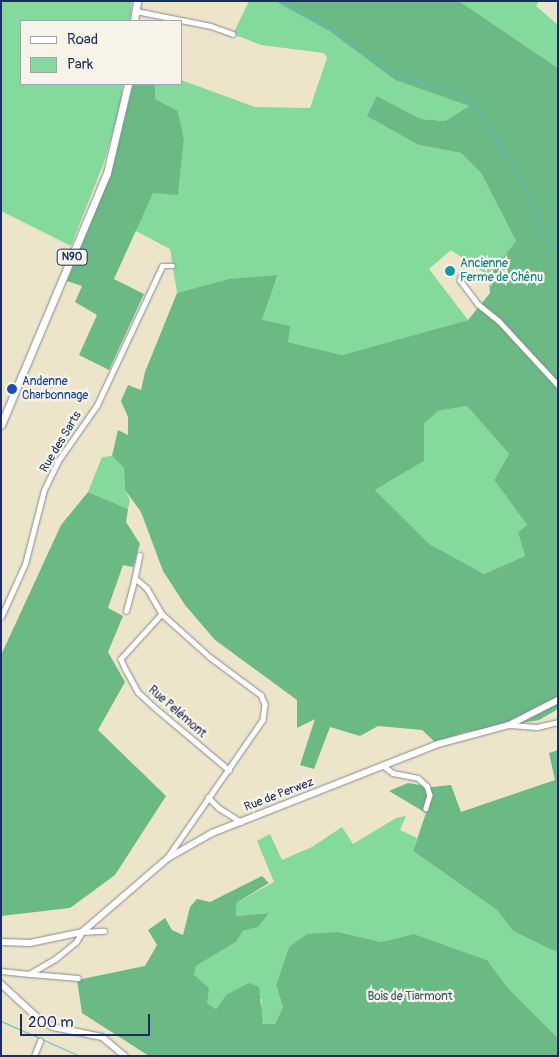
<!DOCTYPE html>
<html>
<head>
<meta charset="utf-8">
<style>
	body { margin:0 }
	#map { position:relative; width:559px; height:1057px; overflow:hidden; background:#ede5c9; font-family:Pangolin,sans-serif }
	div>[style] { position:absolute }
	.green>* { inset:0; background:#84d99c }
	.forest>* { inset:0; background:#6bb984 }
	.stream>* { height:1px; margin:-0.5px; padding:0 0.5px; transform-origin:0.5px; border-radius:0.5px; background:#51beca }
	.roads { filter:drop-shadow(0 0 1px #848a94) drop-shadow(0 0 1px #848a94) }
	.street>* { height:4.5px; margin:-2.25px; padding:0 2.25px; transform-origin:2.25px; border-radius:2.25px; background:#fff }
	.secondary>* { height:6px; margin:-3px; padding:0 3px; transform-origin:3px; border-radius:3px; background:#fff }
	.primary>* { height:7px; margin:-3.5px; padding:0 3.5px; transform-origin:3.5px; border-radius:3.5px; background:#fff }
	.dots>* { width:14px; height:14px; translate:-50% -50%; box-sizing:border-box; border:2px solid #f7f3e8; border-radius:50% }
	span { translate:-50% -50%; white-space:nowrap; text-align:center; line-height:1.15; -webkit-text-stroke:4.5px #f7f3e8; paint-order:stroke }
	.shield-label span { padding:1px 4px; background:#f7f3e8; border:1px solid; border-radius:4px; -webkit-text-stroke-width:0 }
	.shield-label { font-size:11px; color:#1b2f5e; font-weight:700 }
	.culture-label { font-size:12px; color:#0d838f }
	.left { translate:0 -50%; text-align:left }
	.transit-label { font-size:12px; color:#164399 }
	.street-label { font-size:12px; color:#1b2f5e }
	.park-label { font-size:12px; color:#355a6e }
	.frame { position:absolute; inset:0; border:2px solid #1b2f5e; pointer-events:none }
	.legend { position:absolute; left:20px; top:20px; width:162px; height:65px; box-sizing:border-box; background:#f7f3e8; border:1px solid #9fa5b1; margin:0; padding:6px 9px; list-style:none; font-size:15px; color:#1b2f5e }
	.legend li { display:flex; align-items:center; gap:10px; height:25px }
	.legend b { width:25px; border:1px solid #9fa5b1 }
	.scale { position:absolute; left:20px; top:1014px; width:130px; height:22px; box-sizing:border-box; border:2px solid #1b2f5e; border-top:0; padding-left:6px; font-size:15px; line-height:18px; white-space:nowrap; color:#1b2f5e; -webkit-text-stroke:4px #f7f3e8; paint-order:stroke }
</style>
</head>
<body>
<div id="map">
	<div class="green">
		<i style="clip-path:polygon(1px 1px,132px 1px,130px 21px,21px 21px,21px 84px,123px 84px,120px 107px,104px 162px,71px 246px,1px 211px)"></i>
		<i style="clip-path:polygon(249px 1px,275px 1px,329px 31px,395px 80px,469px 106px,445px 121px,421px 119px,377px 96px,419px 145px,461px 153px,481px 173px,516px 241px,489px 276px,451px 250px,429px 269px,468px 320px,342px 355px,288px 342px,262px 320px,278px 276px,228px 279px,177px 293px,170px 249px,134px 230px,153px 193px,178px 194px,184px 139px,178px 111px,155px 99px,155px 84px,181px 84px,181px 80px,255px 107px,310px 108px,327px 58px,324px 53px,261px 45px,233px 34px)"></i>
		<i style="clip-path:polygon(459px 1px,539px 1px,536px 6px,558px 25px,558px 68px)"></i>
		<i style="clip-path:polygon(467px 406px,509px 454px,494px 480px,527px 525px,518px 532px,525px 556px,484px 574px,429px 545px,375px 490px,424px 461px,424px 424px,438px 411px)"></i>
		<i style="clip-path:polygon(112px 456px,124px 468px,125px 490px,130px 500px,128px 509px,88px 492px,102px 457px)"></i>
		<i style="clip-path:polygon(406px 816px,400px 830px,417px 838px,413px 851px,497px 910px,513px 931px,558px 951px,558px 1038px,508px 988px,487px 960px,414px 934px,381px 942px,340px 932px,289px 947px,276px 985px,283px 1007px,275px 1024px,264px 1024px,260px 1015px,262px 999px,226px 995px,216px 1009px,207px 1003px,194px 975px,196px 966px,236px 942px,243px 931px,258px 927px,268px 913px,236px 916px,236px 903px,274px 882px,257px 841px,270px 834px,282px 860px,312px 847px,342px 827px,353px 844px,396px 818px)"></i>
	</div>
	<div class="forest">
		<i style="clip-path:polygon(evenodd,275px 1px,459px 1px,558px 68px,558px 709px,539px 720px,466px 732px,435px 742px,422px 730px,378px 726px,360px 736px,330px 727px,314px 769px,300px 765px,315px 719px,297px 728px,297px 700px,215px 640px,185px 605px,163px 571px,141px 512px,125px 490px,124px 468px,112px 456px,118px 430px,128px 435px,128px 417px,121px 401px,128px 385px,141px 390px,145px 372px,177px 293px,228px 279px,278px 275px,262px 320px,290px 326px,288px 342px,342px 355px,468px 320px,490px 293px,489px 276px,516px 241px,481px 173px,461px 153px,419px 145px,367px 116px,377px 96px,421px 119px,445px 121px,469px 106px,395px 80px,329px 31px,275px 1px,467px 406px,509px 454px,494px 480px,527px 525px,518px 532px,525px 556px,484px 574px,429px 544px,375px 490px,424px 461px,424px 424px,438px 411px,467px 406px)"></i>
		<i style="clip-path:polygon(133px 84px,155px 84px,155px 99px,178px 111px,184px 139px,178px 195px,153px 193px,114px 279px,144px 294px,109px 370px,79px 355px,97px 315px,75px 302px,82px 286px,67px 281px,108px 180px)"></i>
		<i style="clip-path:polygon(88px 492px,128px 509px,126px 522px,140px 544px,133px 567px,123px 565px,108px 608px,123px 616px,108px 652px,125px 682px,98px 730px,166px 796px,115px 875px,70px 908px,1px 916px,2px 653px,61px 525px)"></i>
		<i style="clip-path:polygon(558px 750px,558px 951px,555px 951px,513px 931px,497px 910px,413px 851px,426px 813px,389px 791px,408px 783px,432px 787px,451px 785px,461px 812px,555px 780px,549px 753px)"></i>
		<i style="clip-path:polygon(262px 876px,269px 883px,236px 903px,236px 916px,269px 913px,258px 927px,243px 931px,236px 942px,196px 966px,194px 975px,209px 988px,207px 1003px,216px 1009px,226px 995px,249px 983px,259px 987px,263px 1024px,275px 1024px,283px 1007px,276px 985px,289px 947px,307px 934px,339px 932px,381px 942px,414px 934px,487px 960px,508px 988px,558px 1038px,558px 1056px,149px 1056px,82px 1013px,77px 980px,145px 966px,157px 945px,148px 930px,165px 918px,172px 930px,183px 935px,190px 907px,197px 899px,210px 902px)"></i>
	</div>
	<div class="stream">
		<i style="left:280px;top:1px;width:55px;rotate:29.4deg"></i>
		<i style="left:328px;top:28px;width:43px;rotate:37.4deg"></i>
		<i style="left:362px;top:54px;width:10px;rotate:11deg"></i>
		<i style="left:372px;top:56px;width:28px;rotate:41deg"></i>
		<i style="left:393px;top:74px;width:73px;rotate:15.9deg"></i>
		<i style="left:463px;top:94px;width:23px;rotate:49deg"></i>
		<i style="left:478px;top:111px;width:102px;rotate:58.7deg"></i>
		<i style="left:531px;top:198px;width:36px;rotate:72deg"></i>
		<i style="left:542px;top:232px;width:18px;rotate:61deg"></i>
		<i style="left:551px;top:248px;width:8px;rotate:30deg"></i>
		<i style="left:1px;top:1021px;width:86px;rotate:23.9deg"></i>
	</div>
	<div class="roads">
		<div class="street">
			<i style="left:136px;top:11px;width:76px;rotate:11.3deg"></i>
			<i style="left:211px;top:26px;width:23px;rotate:20deg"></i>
			<i style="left:462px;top:275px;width:5px;rotate:112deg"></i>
			<i style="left:460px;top:280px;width:30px;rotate:53deg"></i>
			<i style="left:478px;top:304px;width:27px;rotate:39deg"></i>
			<i style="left:499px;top:321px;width:87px;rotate:47.3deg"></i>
			<i style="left:140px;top:555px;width:24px;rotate:102deg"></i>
			<i style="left:135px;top:578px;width:16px;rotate:40deg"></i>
			<i style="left:147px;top:588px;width:30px;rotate:60deg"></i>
			<i style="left:162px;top:614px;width:64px;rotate:41.9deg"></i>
			<i style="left:210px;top:657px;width:64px;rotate:36.7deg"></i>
			<i style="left:261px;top:695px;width:10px;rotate:66deg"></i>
			<i style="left:265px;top:704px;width:16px;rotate:97deg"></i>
			<i style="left:263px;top:720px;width:167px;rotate:124.7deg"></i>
			<i style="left:126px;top:611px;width:34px;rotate:-75deg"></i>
			<i style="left:162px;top:614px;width:61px;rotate:132.3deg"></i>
			<i style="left:121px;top:659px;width:12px;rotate:66deg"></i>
			<i style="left:126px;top:670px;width:25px;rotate:61deg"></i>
			<i style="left:138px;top:692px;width:22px;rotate:43deg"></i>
			<i style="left:154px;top:707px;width:98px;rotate:40deg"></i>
			<i style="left:1px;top:617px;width:58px;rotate:-65.6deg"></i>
			<i style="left:25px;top:564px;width:76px;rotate:-75.6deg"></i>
			<i style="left:44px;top:490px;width:32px;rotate:-64deg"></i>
			<i style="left:58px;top:461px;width:68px;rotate:-55.1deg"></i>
			<i style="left:97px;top:405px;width:153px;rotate:-64.9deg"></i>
			<i style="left:162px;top:266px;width:11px"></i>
			<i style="left:510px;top:725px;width:27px;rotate:4deg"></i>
			<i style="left:537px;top:727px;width:22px;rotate:-13deg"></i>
			<i style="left:384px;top:766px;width:11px;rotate:38deg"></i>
			<i style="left:393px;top:773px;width:25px;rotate:11deg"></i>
			<i style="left:418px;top:778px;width:12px;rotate:42deg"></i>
			<i style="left:427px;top:786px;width:9px;rotate:72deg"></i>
			<i style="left:430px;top:795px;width:14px;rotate:107deg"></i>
			<i style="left:208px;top:797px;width:16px;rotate:45deg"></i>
			<i style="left:219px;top:808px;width:26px;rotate:32deg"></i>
			<i style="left:1px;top:971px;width:28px;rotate:6deg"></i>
			<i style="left:29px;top:974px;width:30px;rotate:-30deg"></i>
			<i style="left:55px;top:959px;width:27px;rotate:-39deg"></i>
			<i style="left:76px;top:942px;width:12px;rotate:-59deg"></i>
			<i style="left:82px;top:932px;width:22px;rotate:-3deg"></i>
			<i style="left:31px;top:974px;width:47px;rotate:4.9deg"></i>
			<i style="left:34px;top:1056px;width:16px;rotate:-68deg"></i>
		</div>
		<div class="secondary">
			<i style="left:1px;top:942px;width:29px;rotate:2deg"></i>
			<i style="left:30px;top:943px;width:53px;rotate:-11.9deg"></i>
			<i style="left:82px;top:932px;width:113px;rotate:-40.7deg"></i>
			<i style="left:168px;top:858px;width:51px;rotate:-29.6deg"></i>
			<i style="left:212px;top:833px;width:243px;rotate:-21.5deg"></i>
			<i style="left:438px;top:744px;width:73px;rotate:-15deg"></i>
			<i style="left:509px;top:725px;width:55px;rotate:-27deg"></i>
			<i style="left:1px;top:984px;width:53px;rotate:42.7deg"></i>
			<i style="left:40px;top:1020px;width:15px;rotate:28deg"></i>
			<i style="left:53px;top:1027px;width:50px;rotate:11.5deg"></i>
			<i style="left:102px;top:1037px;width:30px;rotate:40deg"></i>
		</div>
		<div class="primary">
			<i style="left:134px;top:21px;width:20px;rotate:-81deg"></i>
			<i style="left:1px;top:425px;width:273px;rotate:-67.2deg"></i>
			<i style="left:107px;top:173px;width:91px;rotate:-76.7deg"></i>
		</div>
	</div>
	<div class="dots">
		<i style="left:450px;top:271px;background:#0f9aa8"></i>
		<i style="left:12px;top:389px;background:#1a4fb4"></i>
	</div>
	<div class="shield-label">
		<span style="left:72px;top:257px">N90</span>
	</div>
	<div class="culture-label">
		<span class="left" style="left:460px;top:271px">Ancienne<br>Ferme de Chênu</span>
	</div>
	<div class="transit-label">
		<span class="left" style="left:22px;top:389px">Andenne<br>Charbonnage</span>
	</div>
	<div class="street-label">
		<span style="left:61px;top:442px;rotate:-59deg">Rue des Sarts</span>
		<span style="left:177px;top:712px;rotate:41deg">Rue Pelémont</span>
		<span style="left:279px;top:795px;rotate:-21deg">Rue de Perwez</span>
	</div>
	<div class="park-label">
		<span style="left:410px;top:997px">Bois de Tiarmont</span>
	</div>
	<div class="frame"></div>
	<ul class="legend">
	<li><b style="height:6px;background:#fff"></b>Road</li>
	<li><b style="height:14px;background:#84d99c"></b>Park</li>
	</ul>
	<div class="scale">200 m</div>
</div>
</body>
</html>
